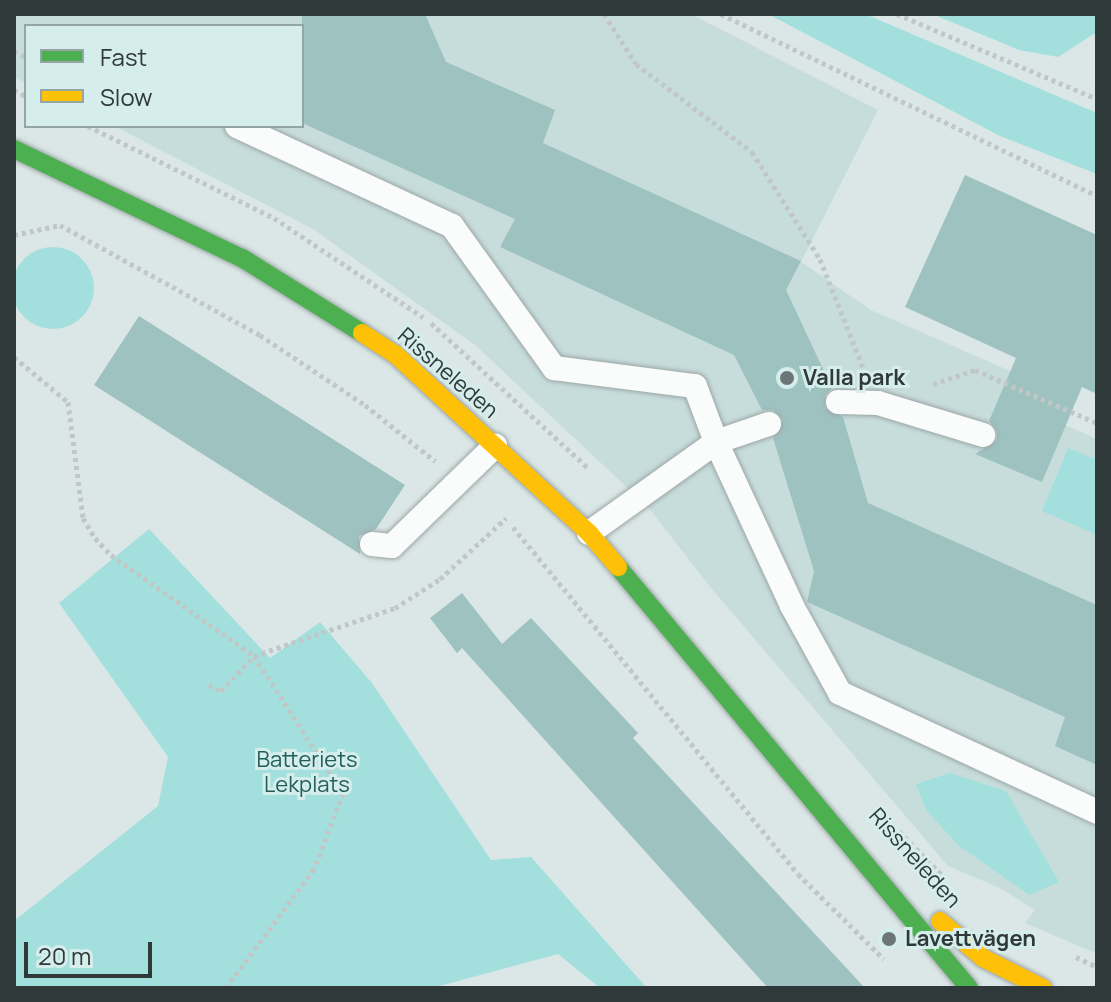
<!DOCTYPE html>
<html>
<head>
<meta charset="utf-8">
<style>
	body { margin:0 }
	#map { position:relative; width:1111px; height:1002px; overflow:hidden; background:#dbe7e6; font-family:Manrope,sans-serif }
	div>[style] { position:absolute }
	.built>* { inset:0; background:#c7dddc }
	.green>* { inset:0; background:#a3e0dd }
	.round { border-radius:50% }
	.building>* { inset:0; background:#9ec2c0 }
	.path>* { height:5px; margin-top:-2.5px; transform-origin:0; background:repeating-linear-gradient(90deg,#c1c7c7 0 4px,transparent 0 8px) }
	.roads { filter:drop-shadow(0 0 2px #9ca6a6) drop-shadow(0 0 2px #9ca6a6) }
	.lane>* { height:24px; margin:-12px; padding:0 12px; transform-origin:12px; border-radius:12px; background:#fafbfb }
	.fast>* { height:18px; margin:-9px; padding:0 9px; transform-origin:9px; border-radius:9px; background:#4caf50 }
	.slow>* { height:18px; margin:-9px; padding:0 9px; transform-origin:9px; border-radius:9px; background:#ffc107 }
	.dots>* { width:22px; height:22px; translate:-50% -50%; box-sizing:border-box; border:4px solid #d5edeb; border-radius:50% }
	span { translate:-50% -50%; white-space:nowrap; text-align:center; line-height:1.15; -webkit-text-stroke:6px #d5edeb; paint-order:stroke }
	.street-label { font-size:22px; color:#303939 }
	.poi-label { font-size:22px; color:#303939; font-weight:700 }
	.left { translate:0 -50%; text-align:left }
	.park-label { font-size:22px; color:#225e5c }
	.frame { position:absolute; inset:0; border:16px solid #303939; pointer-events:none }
	.legend { position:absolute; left:24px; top:24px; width:280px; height:104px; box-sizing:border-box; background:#d5edeb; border:2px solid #93a5a4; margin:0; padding:10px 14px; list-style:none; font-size:24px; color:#303939 }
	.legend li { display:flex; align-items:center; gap:16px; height:40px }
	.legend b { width:40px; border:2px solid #93a5a4 }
	.scale { position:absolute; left:24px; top:942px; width:128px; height:36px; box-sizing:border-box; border:4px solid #303939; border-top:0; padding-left:10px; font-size:24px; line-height:28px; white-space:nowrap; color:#303939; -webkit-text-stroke:6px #d5edeb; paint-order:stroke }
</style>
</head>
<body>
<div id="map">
	<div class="built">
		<i style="clip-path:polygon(14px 14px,691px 14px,878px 110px,801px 262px,871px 310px,1044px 386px,1033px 411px,1097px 439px,1097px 954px,1025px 923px,1035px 910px,1000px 888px,948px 866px,711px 588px,648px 507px,475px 345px,313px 229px,114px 126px,302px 126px,302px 26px,26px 26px,26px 83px,14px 77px)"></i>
	</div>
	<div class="green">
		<i style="clip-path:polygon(768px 14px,865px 14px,1097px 113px,1097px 174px,1000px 136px)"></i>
		<i style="clip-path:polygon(932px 14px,1097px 14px,1097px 32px,1058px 57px,1019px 50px)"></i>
		<i class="round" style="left:12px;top:247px;width:82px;height:82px"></i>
		<i style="clip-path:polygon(1068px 448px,1097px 460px,1097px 535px,1042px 511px)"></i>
		<i style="clip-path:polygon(149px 529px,270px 658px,320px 622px,372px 683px,491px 860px,531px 857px,647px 988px,600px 988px,558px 954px,432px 988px,14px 988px,14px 921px,158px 806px,168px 757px,59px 603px)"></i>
		<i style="clip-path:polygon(950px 773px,1006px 791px,1059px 882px,1029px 895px,958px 845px,926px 810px,916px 784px)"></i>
	</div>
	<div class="building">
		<i style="clip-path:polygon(302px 14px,425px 14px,446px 62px,555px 110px,543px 143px,801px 261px,786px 290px,832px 388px,825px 395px,825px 408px,843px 417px,868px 503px,1097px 605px,1097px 765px,1055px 746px,1065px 717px,807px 602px,814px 571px,773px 438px,783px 420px,773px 410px,762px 410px,734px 355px,500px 247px,515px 219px,302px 123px)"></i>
		<i style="clip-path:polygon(965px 175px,1097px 235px,1097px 394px,1082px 387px,1042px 482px,975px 454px,997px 440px,997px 431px,989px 421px,1016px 358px,905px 307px)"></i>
		<i style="clip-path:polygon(139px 316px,405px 485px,376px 529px,359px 536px,360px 554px,94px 385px)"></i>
		<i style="clip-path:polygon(462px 593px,502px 644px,531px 618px,638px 733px,633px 738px,865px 988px,768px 988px,462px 648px,457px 653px,430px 618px)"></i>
	</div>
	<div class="path">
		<i style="left:604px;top:14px;width:59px;rotate:57.4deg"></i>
		<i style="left:636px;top:64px;width:146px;rotate:37.2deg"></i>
		<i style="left:752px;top:152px;width:127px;rotate:57.6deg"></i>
		<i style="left:820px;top:259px;width:119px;rotate:68.4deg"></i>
		<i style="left:721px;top:14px;width:418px;rotate:25.8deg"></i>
		<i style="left:897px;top:14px;width:217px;rotate:23deg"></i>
		<i style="left:14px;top:51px;width:13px;rotate:27deg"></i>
		<i style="left:14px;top:90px;width:13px;rotate:27deg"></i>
		<i style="left:88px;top:126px;width:208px;rotate:26.3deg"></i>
		<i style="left:274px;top:218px;width:179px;rotate:33.6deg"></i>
		<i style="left:14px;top:235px;width:47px;rotate:-12.3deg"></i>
		<i style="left:60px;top:225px;width:228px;rotate:28.8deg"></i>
		<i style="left:260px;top:335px;width:126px;rotate:33.7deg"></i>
		<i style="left:365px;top:405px;width:90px;rotate:38.7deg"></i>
		<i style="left:431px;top:323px;width:214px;rotate:42.7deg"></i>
		<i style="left:14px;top:357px;width:70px;rotate:39.8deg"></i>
		<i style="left:68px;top:402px;width:117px;rotate:82.6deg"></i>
		<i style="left:83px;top:518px;width:23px;rotate:59deg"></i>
		<i style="left:95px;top:538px;width:23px;rotate:47deg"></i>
		<i style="left:111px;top:555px;width:175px;rotate:35.2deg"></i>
		<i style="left:254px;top:656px;width:149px;rotate:-18.8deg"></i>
		<i style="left:395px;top:608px;width:54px;rotate:-32.8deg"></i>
		<i style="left:440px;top:579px;width:90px;rotate:-42.7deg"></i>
		<i style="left:933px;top:384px;width:44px;rotate:-18.4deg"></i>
		<i style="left:975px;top:370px;width:133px;rotate:23.5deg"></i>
		<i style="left:513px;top:527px;width:449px;rotate:50.6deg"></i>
		<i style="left:798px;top:874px;width:121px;rotate:44.7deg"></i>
		<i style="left:209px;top:685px;width:13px;rotate:27deg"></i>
		<i style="left:221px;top:691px;width:48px;rotate:-46.7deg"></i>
		<i style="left:254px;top:656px;width:163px;rotate:57deg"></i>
		<i style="left:343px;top:793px;width:81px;rotate:110.9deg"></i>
		<i style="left:314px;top:869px;width:148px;rotate:126.5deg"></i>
		<i style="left:899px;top:831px;width:66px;rotate:45.6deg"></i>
		<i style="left:1076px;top:957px;width:23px;rotate:25deg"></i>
	</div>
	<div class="roads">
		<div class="lane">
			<i style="left:237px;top:126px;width:237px;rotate:24.9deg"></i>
			<i style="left:452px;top:226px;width:175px;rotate:54.3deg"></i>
			<i style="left:554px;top:368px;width:142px;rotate:7.3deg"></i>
			<i style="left:695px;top:386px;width:60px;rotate:69.4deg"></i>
			<i style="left:716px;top:442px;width:181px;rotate:65.1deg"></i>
			<i style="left:792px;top:606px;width:99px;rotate:61.1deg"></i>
			<i style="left:840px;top:693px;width:283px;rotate:24.8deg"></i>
			<i style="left:838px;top:402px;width:40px;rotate:1.4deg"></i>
			<i style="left:878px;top:403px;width:110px;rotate:16.9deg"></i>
			<i style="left:589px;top:533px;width:156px;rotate:-35.6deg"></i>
			<i style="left:716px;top:442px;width:56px;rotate:-18.8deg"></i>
			<i style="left:372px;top:544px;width:20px;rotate:6deg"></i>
			<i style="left:392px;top:546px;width:144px;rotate:-44.2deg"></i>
		</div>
		<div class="fast">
			<i style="left:14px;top:149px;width:253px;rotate:25.6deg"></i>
			<i style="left:242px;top:258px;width:142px;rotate:32deg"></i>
			<i style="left:618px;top:567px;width:548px;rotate:50.18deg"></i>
		</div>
		<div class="slow">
			<i style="left:362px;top:333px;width:40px;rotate:32.9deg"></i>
			<i style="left:396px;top:355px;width:263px;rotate:42.7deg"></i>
			<i style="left:589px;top:533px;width:45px;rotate:49.5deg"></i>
			<i style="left:940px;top:921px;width:57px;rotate:40.7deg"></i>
			<i style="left:983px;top:958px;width:67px;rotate:26.6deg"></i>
		</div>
	</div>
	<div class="dots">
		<i style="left:787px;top:378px;background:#6c7676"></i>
		<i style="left:889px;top:939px;background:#6c7676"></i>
	</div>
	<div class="street-label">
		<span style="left:448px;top:373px;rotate:41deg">Rissneleden</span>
		<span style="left:915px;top:858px;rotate:48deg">Rissneleden</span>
	</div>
	<div class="poi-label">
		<span class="left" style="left:803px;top:378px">Valla park</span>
		<span class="left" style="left:905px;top:939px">Lavettvägen</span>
	</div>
	<div class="park-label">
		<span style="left:307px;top:772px">Batteriets<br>Lekplats</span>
	</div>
	<div class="frame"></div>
	<ul class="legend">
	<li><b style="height:10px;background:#4caf50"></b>Fast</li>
	<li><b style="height:10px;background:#ffc107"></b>Slow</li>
	</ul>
	<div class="scale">20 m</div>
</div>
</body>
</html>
